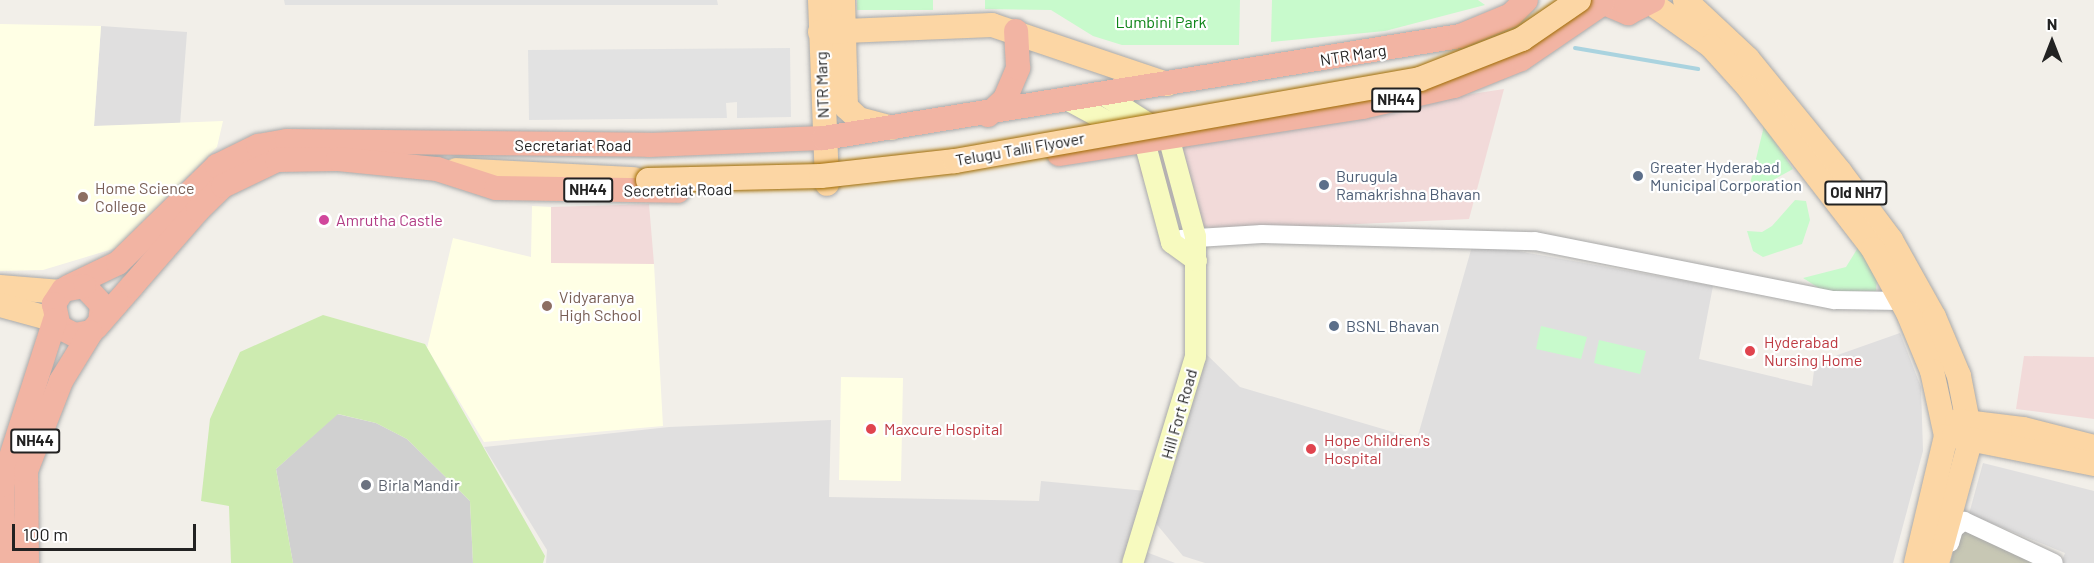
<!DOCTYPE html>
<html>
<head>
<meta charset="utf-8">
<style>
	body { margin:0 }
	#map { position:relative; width:2094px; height:563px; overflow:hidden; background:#f2efe9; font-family:Barlow,sans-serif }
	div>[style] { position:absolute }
	.residential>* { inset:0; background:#e0dfdf }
	.commercial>* { inset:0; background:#f2dad9 }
	.education>* { inset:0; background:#ffffe5 }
	.religious>* { inset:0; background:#d0d0d0 }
	.construction>* { inset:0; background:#c7c7b4 }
	.grass>* { inset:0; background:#cdebb0 }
	.park>* { inset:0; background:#c8facc }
	.parking>* { inset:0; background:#e2e2e2 }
	.stream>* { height:4px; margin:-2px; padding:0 2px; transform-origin:2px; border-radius:2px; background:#aad3df }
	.roads { filter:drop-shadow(0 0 2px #a9a9a9) drop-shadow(0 0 2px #a9a9a9) }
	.tertiary>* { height:18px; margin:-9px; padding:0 9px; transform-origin:9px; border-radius:9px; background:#fff }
	.secondary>* { height:21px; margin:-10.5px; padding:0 10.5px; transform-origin:10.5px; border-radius:10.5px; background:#f7fabf }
	.primary>* { height:24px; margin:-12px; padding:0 12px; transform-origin:12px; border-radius:12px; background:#fcd6a4 }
	.trunk>* { height:24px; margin:-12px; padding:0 12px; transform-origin:12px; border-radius:12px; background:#f2b4a3 }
	.bridges { filter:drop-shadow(0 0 2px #a06b00) drop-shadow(0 0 2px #a06b00) }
	.primary-bridge>* { height:24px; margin:-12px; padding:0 12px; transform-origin:12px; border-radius:12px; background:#fcd6a4 }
	.dots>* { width:16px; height:16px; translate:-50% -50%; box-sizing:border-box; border:3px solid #fff; border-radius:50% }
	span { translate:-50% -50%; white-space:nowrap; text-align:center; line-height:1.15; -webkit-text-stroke:4.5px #fff; paint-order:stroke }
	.shield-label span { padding:2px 4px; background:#fff; border:2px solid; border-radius:4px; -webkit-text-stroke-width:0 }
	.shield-label { font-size:15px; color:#222; font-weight:700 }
	.park-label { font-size:16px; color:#0c8416 }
	.street-label { font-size:16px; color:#222 }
	.service-label { font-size:16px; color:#4e5e75 }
	.left { translate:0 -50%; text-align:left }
	.education-label { font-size:16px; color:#785e54 }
	.hotel-label { font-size:16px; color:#b23c85 }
	.health-label { font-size:16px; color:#be3a42 }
	.worship-label { font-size:16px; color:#5b616d }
	.north { position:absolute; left:2022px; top:12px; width:60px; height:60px; -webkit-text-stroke:4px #fff; paint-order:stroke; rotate:0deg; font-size:16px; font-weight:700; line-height:24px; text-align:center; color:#222 }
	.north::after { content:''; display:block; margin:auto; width:21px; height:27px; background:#222; clip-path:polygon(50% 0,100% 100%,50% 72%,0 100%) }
	.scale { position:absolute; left:12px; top:524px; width:184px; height:27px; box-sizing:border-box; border:3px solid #222; border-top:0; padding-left:8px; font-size:18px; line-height:21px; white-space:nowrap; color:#222; -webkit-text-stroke:4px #fff; paint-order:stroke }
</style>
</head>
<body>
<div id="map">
	<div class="residential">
		<i style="clip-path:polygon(101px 26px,187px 32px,180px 125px,94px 126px)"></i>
		<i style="clip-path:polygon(1473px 243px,1713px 286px,1699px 359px,1812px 386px,1815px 363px,1900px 333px,1921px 387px,1923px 451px,1893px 563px,1205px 563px,1183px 556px,1154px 521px,1204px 352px,1240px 387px,1417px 439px)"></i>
		<i style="clip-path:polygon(831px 420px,829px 497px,1039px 501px,1041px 481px,1146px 491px,1121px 563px,546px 563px,547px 550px,484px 447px,669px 427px)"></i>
		<i style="clip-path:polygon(1983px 463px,2094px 491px,2094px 563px,2061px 563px,2065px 553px,1969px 514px)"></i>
		<i style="clip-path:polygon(1146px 552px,1175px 563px,1142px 563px)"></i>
	</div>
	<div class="commercial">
		<i style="clip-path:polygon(1504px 89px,1469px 219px,1228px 230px,1192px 225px,1141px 176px,1138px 158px,1160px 142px)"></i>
		<i style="clip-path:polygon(649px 204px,654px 264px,551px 264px,551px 207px)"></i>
		<i style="clip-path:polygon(2024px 356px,2094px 357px,2094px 419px,2016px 409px)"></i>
	</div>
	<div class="education">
		<i style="clip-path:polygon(0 24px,101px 26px,94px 126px,223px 121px,217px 147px,116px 248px,43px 270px,0 271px)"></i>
		<i style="clip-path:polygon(532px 206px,551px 207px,551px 263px,654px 264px,663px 426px,484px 442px,427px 348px,453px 238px,531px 257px)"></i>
		<i style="clip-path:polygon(841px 377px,903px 378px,901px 481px,839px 480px)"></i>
	</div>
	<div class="religious">
		<i style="clip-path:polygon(337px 414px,376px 423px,407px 439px,470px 501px,473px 563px,293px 563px,276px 469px)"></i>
	</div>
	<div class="construction">
		<i style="clip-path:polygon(1960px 529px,2036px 563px,1950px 563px)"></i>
	</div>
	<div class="grass">
		<i style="clip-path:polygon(323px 315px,425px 344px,545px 556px,543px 563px,473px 563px,470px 501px,407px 439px,376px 423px,338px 414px,276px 469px,293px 563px,231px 563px,229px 506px,201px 501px,210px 419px,240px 352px)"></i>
	</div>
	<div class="park">
		<i style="clip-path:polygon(857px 0,933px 0,933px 10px,857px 10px)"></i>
		<i style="clip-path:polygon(985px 0,1240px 0,1239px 45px,1122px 45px,1093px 36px,1051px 10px,985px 9px)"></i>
		<i style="clip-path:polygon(1272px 0,1478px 0,1485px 5px,1385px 31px,1271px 42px)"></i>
		<i style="clip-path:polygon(1764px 126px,1793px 169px,1753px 191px,1749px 188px)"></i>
		<i style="clip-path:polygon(1795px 200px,1806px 201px,1810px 220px,1802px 244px,1763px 257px,1753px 251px,1747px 231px,1762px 232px,1772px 226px)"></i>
		<i style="clip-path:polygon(1859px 246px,1877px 278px,1876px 291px,1825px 292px,1803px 278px,1846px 267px)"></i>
		<i style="clip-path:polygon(1541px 326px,1587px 337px,1581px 359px,1536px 349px)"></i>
		<i style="clip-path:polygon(1599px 340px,1646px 351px,1640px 374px,1594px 363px)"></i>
	</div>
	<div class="parking">
		<i style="clip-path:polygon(284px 0,717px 0,718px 5px,285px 5px)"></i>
		<i style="clip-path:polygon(790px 48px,791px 117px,737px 118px,737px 102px,726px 103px,727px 118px,529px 120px,528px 50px)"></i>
	</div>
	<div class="stream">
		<i style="left:1575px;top:48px;width:125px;rotate:9.7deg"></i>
	</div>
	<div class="roads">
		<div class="tertiary">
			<i style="left:1181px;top:239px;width:81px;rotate:-3.5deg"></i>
			<i style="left:1262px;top:234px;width:273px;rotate:1.5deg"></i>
			<i style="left:1535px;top:241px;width:305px;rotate:11.2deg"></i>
			<i style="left:1834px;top:300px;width:68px;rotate:0.8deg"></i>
			<i style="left:1950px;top:543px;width:15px;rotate:-74deg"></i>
			<i style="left:1954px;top:529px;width:13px;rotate:-39deg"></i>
			<i style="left:1964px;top:521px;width:99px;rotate:25deg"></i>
		</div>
		<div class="secondary">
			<i style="left:1104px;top:95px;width:76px;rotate:32.6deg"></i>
			<i style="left:1168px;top:136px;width:104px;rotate:74.9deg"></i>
			<i style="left:1195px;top:236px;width:120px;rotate:90deg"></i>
			<i style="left:1195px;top:356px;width:216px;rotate:106.9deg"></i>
			<i style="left:1070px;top:101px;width:84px;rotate:28.4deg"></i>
			<i style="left:1144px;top:141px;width:105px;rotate:75deg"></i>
			<i style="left:1171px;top:242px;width:31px;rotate:36deg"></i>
		</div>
		<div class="primary">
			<i style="left:820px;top:0;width:184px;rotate:87.8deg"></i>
			<i style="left:843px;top:0;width:107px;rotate:88.4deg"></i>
			<i style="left:846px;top:107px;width:18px;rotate:43deg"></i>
			<i style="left:859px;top:119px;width:34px;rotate:15deg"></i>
			<i style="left:1685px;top:0;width:86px;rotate:43.1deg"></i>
			<i style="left:1748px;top:59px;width:146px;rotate:50.8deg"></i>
			<i style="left:1840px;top:172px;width:85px;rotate:53.1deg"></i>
			<i style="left:1891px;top:240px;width:88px;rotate:60.8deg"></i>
			<i style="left:1934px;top:317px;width:64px;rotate:67deg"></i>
			<i style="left:1959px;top:376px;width:63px;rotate:79deg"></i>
			<i style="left:1971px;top:438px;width:130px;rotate:105.2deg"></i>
			<i style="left:1651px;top:3px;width:74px;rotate:35.6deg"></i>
			<i style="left:1711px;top:46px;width:55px;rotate:47.9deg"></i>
			<i style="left:1748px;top:87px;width:205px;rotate:52.3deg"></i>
			<i style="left:1873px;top:249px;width:73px;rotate:61.3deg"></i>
			<i style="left:1908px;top:313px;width:63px;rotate:67.5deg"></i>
			<i style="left:1932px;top:371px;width:66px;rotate:77.8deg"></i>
			<i style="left:1946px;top:436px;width:130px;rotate:103.3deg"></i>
			<i style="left:820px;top:32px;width:172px;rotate:-2.3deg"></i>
			<i style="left:992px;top:25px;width:185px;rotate:18.6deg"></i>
			<i style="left:456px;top:170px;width:178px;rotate:2.9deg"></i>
			<i style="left:0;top:287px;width:61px;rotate:4.7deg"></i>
			<i style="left:0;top:305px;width:57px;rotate:15.3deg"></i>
			<i style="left:1957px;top:421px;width:66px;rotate:6.9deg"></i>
			<i style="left:2023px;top:429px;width:73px;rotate:14.2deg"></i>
			<i style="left:1954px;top:436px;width:143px;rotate:11.3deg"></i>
		</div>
		<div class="trunk">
			<i style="left:1597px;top:0;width:34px;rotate:23deg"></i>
			<i style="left:1628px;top:13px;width:28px;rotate:-27deg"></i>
			<i style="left:988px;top:115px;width:23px;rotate:-43deg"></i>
			<i style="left:1005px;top:99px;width:34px;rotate:-67deg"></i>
			<i style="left:1018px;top:68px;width:37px;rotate:-93deg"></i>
			<i style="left:1059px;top:154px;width:307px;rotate:-8.8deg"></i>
			<i style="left:1362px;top:107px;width:94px;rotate:-12.9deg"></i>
			<i style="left:1454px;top:86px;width:72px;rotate:-21.9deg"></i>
			<i style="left:1521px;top:59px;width:98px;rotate:-34.2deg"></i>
			<i style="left:68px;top:287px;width:55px;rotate:-25.6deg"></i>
			<i style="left:118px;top:263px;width:139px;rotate:-44.4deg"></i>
			<i style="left:217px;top:166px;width:46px;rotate:-26deg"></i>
			<i style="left:258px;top:146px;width:29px;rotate:-10deg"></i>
			<i style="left:287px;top:141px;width:362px;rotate:0.6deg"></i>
			<i style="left:649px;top:145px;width:175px;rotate:-2.3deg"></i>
			<i style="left:824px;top:138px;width:644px;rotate:-9.11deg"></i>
			<i style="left:1460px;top:36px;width:55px;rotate:-22.4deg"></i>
			<i style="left:1511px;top:15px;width:21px;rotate:-45deg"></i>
			<i style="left:100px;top:322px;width:17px;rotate:-83deg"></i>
			<i style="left:102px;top:305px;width:26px;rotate:-133deg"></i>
			<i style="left:84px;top:286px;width:21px;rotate:169deg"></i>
			<i style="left:63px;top:290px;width:17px;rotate:123deg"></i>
			<i style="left:54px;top:304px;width:24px;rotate:78deg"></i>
			<i style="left:59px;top:327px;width:18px;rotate:27deg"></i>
			<i style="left:75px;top:335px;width:16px;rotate:-11deg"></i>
			<i style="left:91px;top:332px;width:8px;rotate:-45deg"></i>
			<i style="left:97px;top:326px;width:53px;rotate:-48.8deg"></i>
			<i style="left:132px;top:286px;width:101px;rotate:-49deg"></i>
			<i style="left:198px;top:210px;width:35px;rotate:-44deg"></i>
			<i style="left:223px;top:186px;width:60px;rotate:-25.7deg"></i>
			<i style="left:277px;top:160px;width:61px;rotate:-0.9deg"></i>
			<i style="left:338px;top:159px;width:100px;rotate:5.8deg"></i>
			<i style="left:437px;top:169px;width:62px;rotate:17.9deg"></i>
			<i style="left:496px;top:188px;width:182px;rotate:0.9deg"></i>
			<i style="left:4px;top:563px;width:78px;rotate:-91.5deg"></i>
			<i style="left:2px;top:485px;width:173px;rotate:-72.2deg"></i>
			<i style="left:27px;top:563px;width:92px;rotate:-90.6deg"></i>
			<i style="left:26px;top:471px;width:97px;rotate:-68.7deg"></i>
			<i style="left:61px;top:381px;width:57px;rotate:-58.5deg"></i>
		</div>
	</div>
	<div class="bridges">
		<div class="primary-bridge">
			<i style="left:648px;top:180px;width:173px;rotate:-1.3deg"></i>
			<i style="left:821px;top:176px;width:135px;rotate:-6.4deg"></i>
			<i style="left:955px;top:161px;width:472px;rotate:-10deg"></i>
			<i style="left:1420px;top:79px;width:110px;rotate:-21.4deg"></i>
			<i style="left:1522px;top:39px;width:69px;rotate:-34.4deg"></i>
		</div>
	</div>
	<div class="dots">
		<i style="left:1638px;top:176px;background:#5c6f8a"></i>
		<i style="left:1324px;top:185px;background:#5c6f8a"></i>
		<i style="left:83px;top:197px;background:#8d6e63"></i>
		<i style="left:324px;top:220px;background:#d1479c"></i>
		<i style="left:547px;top:306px;background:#8d6e63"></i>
		<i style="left:1334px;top:326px;background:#5c6f8a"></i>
		<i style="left:1750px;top:351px;background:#e0444e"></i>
		<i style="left:871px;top:429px;background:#e0444e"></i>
		<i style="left:1311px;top:449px;background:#e0444e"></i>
		<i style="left:366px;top:485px;background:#6b7280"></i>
	</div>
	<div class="shield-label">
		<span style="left:1396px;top:100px">NH44</span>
		<span style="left:588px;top:190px">NH44</span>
		<span style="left:1856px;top:193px">Old NH7</span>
		<span style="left:35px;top:441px">NH44</span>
	</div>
	<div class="park-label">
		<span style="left:1161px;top:22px">Lumbini Park</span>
	</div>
	<div class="street-label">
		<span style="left:1353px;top:55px;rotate:-9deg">NTR Marg</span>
		<span style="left:822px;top:85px;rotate:-92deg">NTR Marg</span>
		<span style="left:573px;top:145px">Secretariat Road</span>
		<span style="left:1020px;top:149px;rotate:-10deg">Telugu Talli Flyover</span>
		<span style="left:678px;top:190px;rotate:-1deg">Secretriat Road</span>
		<span style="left:1179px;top:414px;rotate:-74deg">Hill Fort Road</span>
	</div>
	<div class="service-label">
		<span class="left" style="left:1650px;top:176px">Greater Hyderabad<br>Municipal Corporation</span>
		<span class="left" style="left:1336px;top:185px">Burugula<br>Ramakrishna Bhavan</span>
		<span class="left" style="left:1346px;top:326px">BSNL Bhavan</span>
	</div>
	<div class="education-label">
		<span class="left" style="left:95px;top:197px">Home Science<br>College</span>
		<span class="left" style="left:559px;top:306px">Vidyaranya<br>High School</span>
	</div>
	<div class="hotel-label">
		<span class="left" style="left:336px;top:220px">Amrutha Castle</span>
	</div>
	<div class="health-label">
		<span class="left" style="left:1764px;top:351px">Hyderabad<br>Nursing Home</span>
		<span class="left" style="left:884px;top:429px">Maxcure Hospital</span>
		<span class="left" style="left:1324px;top:449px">Hope Children's<br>Hospital</span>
	</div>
	<div class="worship-label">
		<span class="left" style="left:378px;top:485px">Birla Mandir</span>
	</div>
	<div class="north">N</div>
	<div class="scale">100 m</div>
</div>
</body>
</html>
